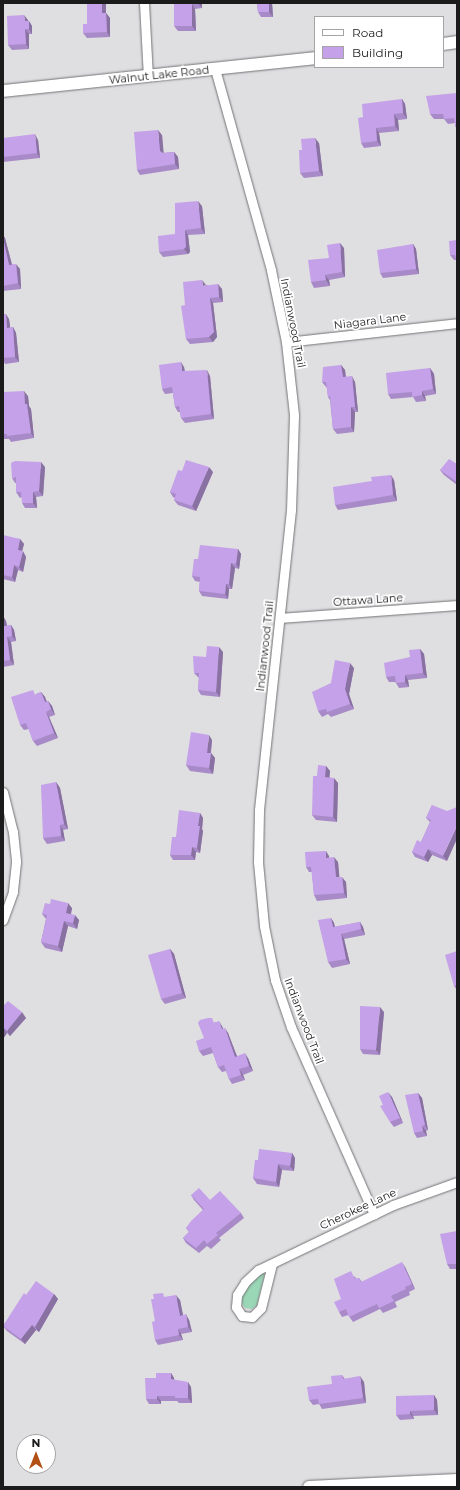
<!DOCTYPE html>
<html>
<head>
<meta charset="utf-8">
<style>
	body { margin:0 }
	#map { position:relative; width:460px; height:1490px; overflow:hidden; background:#dfdee1; font-family:Montserrat,sans-serif }
	div>[style] { position:absolute }
	.green>* { inset:0; background:#9ad7b7 }
	.roads { filter:drop-shadow(0 0 1px #747376) drop-shadow(0 0 1px #747376) }
	.street>* { height:9px; margin:-4.5px; padding:0 4.5px; transform-origin:4.5px; border-radius:4.5px; background:#fff }
	.secondary>* { height:12px; margin:-6px; padding:0 6px; transform-origin:6px; border-radius:6px; background:#fff }
	.wall>* { inset:0; background:#a98ac8 }
	.shaded-wall>* { inset:0; background:#8971a2 }
	.building>* { inset:0; background:#c4a1e8 }
	span { translate:-50% -50%; white-space:nowrap; text-align:center; line-height:1.15; -webkit-text-stroke:3.5px #fff; paint-order:stroke }
	.street-label { font-size:11px; color:#1b1b1c }
	.frame { position:absolute; inset:0; border:4px solid #1b1b1c; pointer-events:none }
	.legend { position:absolute; left:314px; top:16px; width:130px; height:52px; box-sizing:border-box; background:#fff; border:1px solid #a4a4a4; margin:0; padding:5px 7px; list-style:none; font-size:12px; color:#1b1b1c }
	.legend li { display:flex; align-items:center; gap:8px; height:20px }
	.legend b { width:20px; border:1px solid #a4a4a4 }
	.north { position:absolute; left:16px; top:1434px; width:40px; height:40px; box-sizing:border-box; background:#fff; border:1px solid #a4a4a4; border-radius:50%; rotate:0deg; font-size:11px; font-weight:700; line-height:16px; text-align:center; color:#1b1b1c }
	.north::after { content:''; display:block; margin:auto; width:14px; height:18px; background:#b24f15; clip-path:polygon(50% 0,100% 100%,50% 72%,0 100%) }
</style>
</head>
<body>
<div id="map">
	<div class="green">
		<i style="clip-path:polygon(265px 1272px,257px 1305px,252px 1309px,245px 1308px,241px 1302px,242px 1293px,257px 1275px)"></i>
	</div>
	<div class="roads">
		<div class="street">
			<i style="left:144px;top:3px;width:73px;rotate:86.9deg"></i>
			<i style="left:215px;top:69px;width:209px;rotate:74.4deg"></i>
			<i style="left:271px;top:270px;width:74px;rotate:78.2deg"></i>
			<i style="left:286px;top:342px;width:73px;rotate:83.7deg"></i>
			<i style="left:294px;top:415px;width:95px;rotate:91.8deg"></i>
			<i style="left:291px;top:510px;width:302px;rotate:96.1deg"></i>
			<i style="left:259px;top:810px;width:52px;rotate:91.1deg"></i>
			<i style="left:258px;top:862px;width:64px;rotate:84.6deg"></i>
			<i style="left:264px;top:926px;width:55px;rotate:78.5deg"></i>
			<i style="left:275px;top:980px;width:50px;rotate:71.2deg"></i>
			<i style="left:291px;top:1027px;width:205px;rotate:66.1deg"></i>
			<i style="left:286px;top:342px;width:172px;rotate:-6.3deg"></i>
			<i style="left:280px;top:618px;width:177px;rotate:-4.2deg"></i>
			<i style="left:3px;top:792px;width:41px;rotate:76deg"></i>
			<i style="left:13px;top:832px;width:30px;rotate:84deg"></i>
			<i style="left:16px;top:862px;width:30px;rotate:96deg"></i>
			<i style="left:13px;top:892px;width:30px;rotate:110deg"></i>
			<i style="left:272px;top:1264px;width:45px;rotate:104deg"></i>
			<i style="left:261px;top:1308px;width:13px;rotate:135deg"></i>
			<i style="left:252px;top:1317px;width:10px;rotate:-174deg"></i>
			<i style="left:242px;top:1316px;width:11px;rotate:-124deg"></i>
			<i style="left:236px;top:1307px;width:12px;rotate:-85deg"></i>
			<i style="left:237px;top:1295px;width:15px;rotate:-58deg"></i>
			<i style="left:245px;top:1282px;width:18px;rotate:-43deg"></i>
			<i style="left:258px;top:1270px;width:150px;rotate:-25.7deg"></i>
			<i style="left:393px;top:1205px;width:68px;rotate:-19.8deg"></i>
		</div>
		<div class="secondary">
			<i style="left:443px;top:44px;width:14px;rotate:-8deg"></i>
			<i style="left:3px;top:91px;width:314px;rotate:-6deg"></i>
			<i style="left:309px;top:1487px;width:148px;rotate:-2.7deg"></i>
		</div>
	</div>
	<div class="wall">
		<i style="clip-path:polygon(87px 3px,106px 3px,106px 13px,110px 18px,110px 37px,87px 38px,83px 33px,87px 24px)"></i>
		<i style="clip-path:polygon(174px 3px,202px 3px,202px 8px,195px 9px,196px 31px,178px 31px,174px 26px)"></i>
		<i style="clip-path:polygon(257px 3px,272px 3px,273px 17px,261px 17px,258px 12px)"></i>
		<i style="clip-path:polygon(28px 20px,32px 26px,32px 34px,29px 34px,29px 49px,12px 50px,8px 45px)"></i>
		<i style="clip-path:polygon(457px 93px,457px 129px,455px 126px,455px 123px,448px 124px,444px 119px,434px 119px,430px 114px)"></i>
		<i style="clip-path:polygon(402px 99px,405px 104px,407px 119px,398px 120px,399px 131px,379px 133px,381px 146px,364px 148px,361px 143px,363px 117px)"></i>
		<i style="clip-path:polygon(162px 135px,163px 153px,174px 152px,178px 157px,179px 169px,140px 175px,137px 170px)"></i>
		<i style="clip-path:polygon(3px 138px,38px 140px,40px 158px,3px 162px)"></i>
		<i style="clip-path:polygon(319px 143px,323px 176px,304px 178px,300px 173px,302px 150px)"></i>
		<i style="clip-path:polygon(202px 206px,205px 234px,188px 235px,190px 252px,188px 254px,163px 257px,159px 252px)"></i>
		<i style="clip-path:polygon(3px 235px,5px 238px,12px 264px,20px 269px,21px 289px,3px 291px)"></i>
		<i style="clip-path:polygon(457px 240px,457px 267px,456px 260px,454px 260px,450px 255px)"></i>
		<i style="clip-path:polygon(413px 244px,416px 249px,419px 274px,383px 278px,380px 273px)"></i>
		<i style="clip-path:polygon(344px 248px,345px 277px,329px 280px,330px 286px,314px 288px,311px 282px,329px 258px)"></i>
		<i style="clip-path:polygon(206px 285px,222px 289px,223px 302px,213px 303px,217px 337px,213px 342px,190px 344px,186px 339px,185px 305px)"></i>
		<i style="clip-path:polygon(3px 314px,9px 319px,10px 328px,13px 327px,16px 333px,19px 362px,5px 364px,3px 360px)"></i>
		<i style="clip-path:polygon(341px 365px,345px 370px,346px 377px,355px 382px,358px 412px,355px 412px,354px 432px,337px 434px,333px 429px,330px 400px,328px 397px,327px 388px,322px 382px)"></i>
		<i style="clip-path:polygon(184px 367px,185px 371px,210px 376px,214px 419px,185px 423px,181px 418px,180px 412px,178px 412px,175px 407px,173px 393px,165px 394px,162px 389px)"></i>
		<i style="clip-path:polygon(430px 368px,434px 374px,436px 394px,425px 396px,426px 401px,416px 402px,413px 397px,391px 399px,388px 394px)"></i>
		<i style="clip-path:polygon(3px 392px,28px 396px,29px 406px,31px 409px,34px 438px,11px 442px,9px 439px,3px 439px)"></i>
		<i style="clip-path:polygon(457px 464px,457px 485px,444px 475px,440px 470px)"></i>
		<i style="clip-path:polygon(45px 467px,43px 496px,36px 497px,37px 508px,25px 508px,22px 503px,22px 497px,20px 498px,16px 492px,16px 483px,15px 483px,12px 478px)"></i>
		<i style="clip-path:polygon(182px 471px,213px 472px,196px 511px,178px 505px,174px 500px,175px 498px,173px 497px,170px 492px)"></i>
		<i style="clip-path:polygon(394px 480px,397px 501px,338px 510px,335px 505px,372px 481px)"></i>
		<i style="clip-path:polygon(3px 537px,20px 539px,24px 544px,22px 551px,26px 557px,23px 572px,18px 570px,15px 582px,3px 579px)"></i>
		<i style="clip-path:polygon(238px 549px,241px 554px,239px 569px,235px 568px,232px 589px,229px 589px,228px 599px,202px 596px,199px 591px,200px 582px,195px 581px,192px 576px,198px 559px)"></i>
		<i style="clip-path:polygon(3px 616px,6px 621px,7px 626px,11px 625px,14px 630px,16px 641px,11px 642px,14px 665px,3px 667px)"></i>
		<i style="clip-path:polygon(420px 649px,424px 654px,427px 678px,408px 680px,409px 687px,399px 688px,396px 683px,395px 682px,389px 682px,386px 677px)"></i>
		<i style="clip-path:polygon(223px 652px,220px 697px,201px 695px,198px 690px,199px 678px,194px 673px,206px 657px)"></i>
		<i style="clip-path:polygon(354px 668px,349px 694px,354px 709px,331px 717px,328px 714px,322px 717px,318px 711px,331px 683px)"></i>
		<i style="clip-path:polygon(41px 692px,45px 697px,46px 702px,48px 701px,52px 706px,55px 715px,49px 717px,58px 738px,37px 746px,33px 741px,29px 729px,24px 730px,20px 725px,36px 694px)"></i>
		<i style="clip-path:polygon(212px 740px,211px 753px,215px 758px,213px 774px,190px 771px,186px 765px)"></i>
		<i style="clip-path:polygon(326px 766px,330px 771px,329px 777px,338px 783px,337px 822px,316px 820px,312px 815px,317px 776px)"></i>
		<i style="clip-path:polygon(56px 782px,60px 788px,68px 829px,63px 830px,65px 841px,47px 844px,43px 838px)"></i>
		<i style="clip-path:polygon(432px 805px,447px 861px,432px 855px,428px 862px,415px 857px,412px 852px,421px 842px,430px 822px,426px 818px)"></i>
		<i style="clip-path:polygon(200px 813px,203px 818px,202px 829px,203px 831px,200px 853px,196px 852px,195px 860px,173px 860px,170px 855px,176px 837px)"></i>
		<i style="clip-path:polygon(329px 856px,329px 858px,338px 862px,339px 877px,346px 882px,347px 898px,317px 901px,314px 895px,312px 872px,309px 872px,306px 867px)"></i>
		<i style="clip-path:polygon(72px 908px,71px 914px,79px 920px,77px 929px,68px 926px,62px 952px,45px 948px,41px 942px,46px 919px,42px 914px)"></i>
		<i style="clip-path:polygon(331px 918px,334px 923px,335px 927px,360px 922px,363px 927px,365px 935px,344px 939px,350px 964px,332px 968px,328px 962px)"></i>
		<i style="clip-path:polygon(170px 949px,174px 954px,186px 998px,165px 1004px,161px 999px)"></i>
		<i style="clip-path:polygon(457px 951px,457px 990px,454px 986px)"></i>
		<i style="clip-path:polygon(3px 1006px,26px 1018px,10px 1036px,7px 1033px,3px 1039px)"></i>
		<i style="clip-path:polygon(384px 1012px,380px 1055px,363px 1054px,360px 1049px)"></i>
		<i style="clip-path:polygon(215px 1022px,222px 1026px,223px 1029px,228px 1033px,237px 1056px,248px 1058px,253px 1071px,243px 1075px,245px 1080px,232px 1084px,229px 1079px,226px 1071px,222px 1072px,218px 1067px,213px 1053px,203px 1056px,199px 1051px,204px 1038px)"></i>
		<i style="clip-path:polygon(418px 1093px,422px 1098px,428px 1130px,426px 1131px,427px 1136px,417px 1138px,414px 1133px)"></i>
		<i style="clip-path:polygon(392px 1097px,403px 1123px,394px 1127px,390px 1122px)"></i>
		<i style="clip-path:polygon(292px 1153px,295px 1158px,294px 1171px,282px 1170px,279px 1187px,257px 1184px,253px 1178px,258px 1160px)"></i>
		<i style="clip-path:polygon(191px 1195px,210px 1200px,241px 1213px,244px 1218px,219px 1238px,221px 1240px,211px 1249px,207px 1246px,199px 1253px,186px 1243px,183px 1238px,189px 1232px,186px 1228px,203px 1210px,194px 1200px)"></i>
		<i style="clip-path:polygon(457px 1231px,457px 1269px,450px 1269px,447px 1264px)"></i>
		<i style="clip-path:polygon(405px 1267px,415px 1289px,409px 1292px,410px 1295px,395px 1302px,397px 1307px,383px 1313px,380px 1309px,353px 1322px,348px 1315px,342px 1317px,339px 1312px,341px 1299px,355px 1276px,356px 1279px,359px 1278px,362px 1282px)"></i>
		<i style="clip-path:polygon(54px 1294px,58px 1299px,39px 1332px,36px 1330px,25px 1344px,7px 1331px,3px 1326px,26px 1295px)"></i>
		<i style="clip-path:polygon(166px 1297px,180px 1300px,183px 1315px,189px 1320px,192px 1332px,181px 1334px,183px 1340px,158px 1345px,155px 1340px,155px 1321px)"></i>
		<i style="clip-path:polygon(171px 1373px,174px 1378px,174px 1380px,191px 1387px,192px 1403px,179px 1403px,177px 1401px,161px 1401px,161px 1404px,149px 1404px,146px 1399px,156px 1378px)"></i>
		<i style="clip-path:polygon(342px 1375px,345px 1379px,364px 1382px,366px 1403px,322px 1409px,319px 1404px,313px 1405px,309px 1400px,332px 1384px)"></i>
		<i style="clip-path:polygon(434px 1395px,437px 1400px,438px 1415px,413px 1416px,414px 1419px,400px 1420px,396px 1415px)"></i>
	</div>
	<div class="shaded-wall">
		<i style="clip-path:polygon(102px 3px,106px 3px,106px 18px,102px 13px)"></i>
		<i style="clip-path:polygon(198px 3px,202px 3px,202px 8px)"></i>
		<i style="clip-path:polygon(269px 3px,272px 3px,273px 17px,269px 12px)"></i>
		<i style="clip-path:polygon(192px 4px,195px 9px,196px 31px,192px 26px)"></i>
		<i style="clip-path:polygon(106px 13px,110px 18px,110px 37px,107px 32px)"></i>
		<i style="clip-path:polygon(24px 15px,28px 20px,28px 26px,25px 21px)"></i>
		<i style="clip-path:polygon(29px 21px,32px 26px,32px 34px,29px 29px)"></i>
		<i style="clip-path:polygon(25px 29px,29px 34px,29px 49px,26px 44px)"></i>
		<i style="clip-path:polygon(402px 99px,405px 104px,407px 119px,403px 113px)"></i>
		<i style="clip-path:polygon(394px 114px,398px 120px,399px 131px,395px 126px)"></i>
		<i style="clip-path:polygon(376px 128px,379px 133px,381px 146px,377px 141px)"></i>
		<i style="clip-path:polygon(158px 130px,162px 135px,164px 156px,160px 151px)"></i>
		<i style="clip-path:polygon(35px 134px,38px 140px,40px 158px,37px 153px)"></i>
		<i style="clip-path:polygon(315px 138px,319px 143px,323px 176px,319px 171px)"></i>
		<i style="clip-path:polygon(174px 152px,178px 157px,179px 169px,175px 164px)"></i>
		<i style="clip-path:polygon(198px 201px,202px 206px,205px 234px,201px 228px)"></i>
		<i style="clip-path:polygon(185px 230px,188px 235px,190px 252px,188px 254px,184px 249px)"></i>
		<i style="clip-path:polygon(3px 235px,5px 238px,13px 270px,9px 265px,3px 238px)"></i>
		<i style="clip-path:polygon(340px 243px,344px 248px,345px 277px,342px 272px)"></i>
		<i style="clip-path:polygon(413px 244px,416px 249px,419px 274px,416px 269px)"></i>
		<i style="clip-path:polygon(16px 264px,20px 269px,21px 289px,18px 283px)"></i>
		<i style="clip-path:polygon(325px 275px,329px 280px,330px 286px,326px 280px)"></i>
		<i style="clip-path:polygon(202px 280px,206px 285px,203px 286px)"></i>
		<i style="clip-path:polygon(218px 284px,222px 289px,223px 302px,219px 297px)"></i>
		<i style="clip-path:polygon(210px 298px,213px 303px,217px 337px,213px 342px,209px 337px)"></i>
		<i style="clip-path:polygon(6px 314px,9px 319px,11px 333px,7px 328px)"></i>
		<i style="clip-path:polygon(13px 327px,16px 333px,19px 362px,15px 357px)"></i>
		<i style="clip-path:polygon(181px 362px,184px 367px,185px 376px,182px 371px)"></i>
		<i style="clip-path:polygon(341px 365px,345px 370px,346px 382px,343px 377px)"></i>
		<i style="clip-path:polygon(430px 368px,434px 374px,436px 394px,433px 389px)"></i>
		<i style="clip-path:polygon(207px 370px,210px 376px,214px 419px,211px 414px)"></i>
		<i style="clip-path:polygon(352px 376px,355px 382px,358px 412px,355px 407px)"></i>
		<i style="clip-path:polygon(24px 391px,28px 396px,29px 406px,31px 409px,34px 438px,31px 433px,25px 404px)"></i>
		<i style="clip-path:polygon(422px 391px,425px 396px,426px 401px,422px 395px)"></i>
		<i style="clip-path:polygon(351px 407px,355px 412px,354px 432px,351px 427px)"></i>
		<i style="clip-path:polygon(41px 462px,45px 467px,43px 496px,39px 491px)"></i>
		<i style="clip-path:polygon(209px 467px,213px 472px,196px 511px,192px 506px)"></i>
		<i style="clip-path:polygon(391px 475px,394px 480px,397px 501px,393px 495px)"></i>
		<i style="clip-path:polygon(33px 492px,36px 497px,37px 508px,33px 503px)"></i>
		<i style="clip-path:polygon(20px 539px,24px 544px,21px 555px,18px 550px)"></i>
		<i style="clip-path:polygon(238px 549px,241px 554px,239px 569px,236px 564px)"></i>
		<i style="clip-path:polygon(23px 551px,26px 557px,23px 572px,19px 567px)"></i>
		<i style="clip-path:polygon(231px 563px,235px 568px,232px 589px,229px 584px)"></i>
		<i style="clip-path:polygon(14px 565px,18px 570px,15px 582px,12px 577px)"></i>
		<i style="clip-path:polygon(226px 584px,229px 589px,228px 599px,225px 594px)"></i>
		<i style="clip-path:polygon(3px 616px,6px 621px,8px 631px,4px 626px)"></i>
		<i style="clip-path:polygon(11px 625px,14px 630px,16px 641px,12px 636px)"></i>
		<i style="clip-path:polygon(7px 637px,11px 642px,14px 665px,10px 660px)"></i>
		<i style="clip-path:polygon(219px 647px,223px 652px,220px 697px,216px 692px)"></i>
		<i style="clip-path:polygon(420px 649px,424px 654px,427px 678px,423px 673px)"></i>
		<i style="clip-path:polygon(350px 663px,354px 668px,349px 694px,354px 709px,350px 704px,345px 689px)"></i>
		<i style="clip-path:polygon(405px 675px,408px 680px,409px 687px,405px 682px)"></i>
		<i style="clip-path:polygon(41px 692px,45px 697px,49px 707px,45px 702px)"></i>
		<i style="clip-path:polygon(48px 701px,52px 706px,55px 715px,51px 709px)"></i>
		<i style="clip-path:polygon(46px 712px,49px 717px,58px 738px,54px 733px)"></i>
		<i style="clip-path:polygon(209px 735px,212px 740px,210px 758px,207px 753px)"></i>
		<i style="clip-path:polygon(211px 753px,215px 758px,213px 774px,209px 768px)"></i>
		<i style="clip-path:polygon(326px 766px,330px 771px,329px 782px,325px 777px)"></i>
		<i style="clip-path:polygon(334px 778px,338px 783px,337px 822px,333px 817px)"></i>
		<i style="clip-path:polygon(56px 782px,60px 788px,68px 829px,64px 824px)"></i>
		<i style="clip-path:polygon(200px 813px,203px 818px,202px 829px,203px 831px,200px 853px,197px 848px,198px 826px)"></i>
		<i style="clip-path:polygon(60px 825px,63px 830px,65px 841px,61px 836px)"></i>
		<i style="clip-path:polygon(457px 826px,457px 839px,447px 861px,443px 856px)"></i>
		<i style="clip-path:polygon(192px 847px,196px 852px,195px 860px,191px 855px)"></i>
		<i style="clip-path:polygon(428px 849px,432px 855px,428px 862px,424px 857px)"></i>
		<i style="clip-path:polygon(326px 851px,329px 856px,330px 863px,326px 858px)"></i>
		<i style="clip-path:polygon(334px 857px,338px 862px,340px 883px,336px 877px)"></i>
		<i style="clip-path:polygon(342px 877px,346px 882px,347px 898px,344px 893px)"></i>
		<i style="clip-path:polygon(68px 903px,72px 908px,70px 918px,66px 913px)"></i>
		<i style="clip-path:polygon(75px 915px,79px 920px,77px 929px,73px 923px)"></i>
		<i style="clip-path:polygon(331px 918px,334px 923px,336px 933px,333px 927px)"></i>
		<i style="clip-path:polygon(64px 921px,68px 926px,62px 952px,58px 946px)"></i>
		<i style="clip-path:polygon(360px 922px,363px 927px,365px 935px,361px 929px)"></i>
		<i style="clip-path:polygon(341px 934px,344px 939px,350px 964px,346px 959px)"></i>
		<i style="clip-path:polygon(170px 949px,174px 954px,186px 998px,182px 993px)"></i>
		<i style="clip-path:polygon(380px 1007px,384px 1012px,380px 1055px,376px 1050px)"></i>
		<i style="clip-path:polygon(22px 1012px,26px 1018px,10px 1036px,7px 1031px)"></i>
		<i style="clip-path:polygon(219px 1021px,222px 1026px,225px 1034px,222px 1029px)"></i>
		<i style="clip-path:polygon(4px 1028px,7px 1033px,3px 1039px,3px 1029px)"></i>
		<i style="clip-path:polygon(225px 1028px,228px 1033px,239px 1062px,235px 1057px)"></i>
		<i style="clip-path:polygon(245px 1053px,248px 1058px,253px 1071px,249px 1066px)"></i>
		<i style="clip-path:polygon(239px 1069px,243px 1075px,245px 1080px,241px 1075px)"></i>
		<i style="clip-path:polygon(388px 1092px,392px 1097px,403px 1123px,400px 1118px)"></i>
		<i style="clip-path:polygon(418px 1093px,422px 1098px,428px 1130px,425px 1125px)"></i>
		<i style="clip-path:polygon(422px 1126px,426px 1131px,427px 1136px,423px 1131px)"></i>
		<i style="clip-path:polygon(292px 1153px,295px 1158px,294px 1171px,290px 1166px)"></i>
		<i style="clip-path:polygon(278px 1164px,282px 1170px,279px 1187px,276px 1182px)"></i>
		<i style="clip-path:polygon(402px 1262px,405px 1267px,415px 1289px,412px 1284px)"></i>
		<i style="clip-path:polygon(54px 1294px,58px 1299px,39px 1332px,35px 1327px)"></i>
		<i style="clip-path:polygon(176px 1295px,180px 1300px,184px 1321px,180px 1316px)"></i>
		<i style="clip-path:polygon(186px 1314px,189px 1320px,192px 1332px,188px 1327px)"></i>
		<i style="clip-path:polygon(32px 1325px,36px 1330px,25px 1344px,21px 1339px)"></i>
		<i style="clip-path:polygon(178px 1329px,181px 1334px,183px 1340px,179px 1335px)"></i>
		<i style="clip-path:polygon(171px 1373px,174px 1378px,175px 1384px,171px 1379px)"></i>
		<i style="clip-path:polygon(360px 1376px,364px 1382px,366px 1403px,363px 1398px)"></i>
		<i style="clip-path:polygon(188px 1382px,191px 1387px,192px 1403px,188px 1398px)"></i>
		<i style="clip-path:polygon(434px 1395px,437px 1400px,438px 1415px,434px 1410px)"></i>
		<i style="clip-path:polygon(157px 1396px,161px 1401px,161px 1404px,157px 1399px)"></i>
		<i style="clip-path:polygon(410px 1411px,413px 1416px,414px 1419px,410px 1414px)"></i>
		<i style="clip-path:polygon(3px 1424px,4px 1439px,3px 1438px)"></i>
	</div>
	<div class="building">
		<i style="clip-path:polygon(87px 3px,102px 3px,102px 13px,106px 13px,107px 32px,83px 33px,83px 24px,87px 24px)"></i>
		<i style="clip-path:polygon(174px 3px,198px 3px,192px 4px,192px 26px,174px 26px)"></i>
		<i style="clip-path:polygon(257px 3px,269px 3px,269px 12px,258px 12px)"></i>
		<i style="clip-path:polygon(24px 15px,25px 21px,29px 21px,29px 29px,25px 29px,26px 44px,8px 45px,7px 16px)"></i>
		<i style="clip-path:polygon(457px 93px,457px 126px,455px 126px,454px 118px,444px 119px,443px 114px,430px 114px,426px 96px)"></i>
		<i style="clip-path:polygon(402px 99px,403px 113px,394px 114px,395px 126px,376px 128px,377px 141px,361px 143px,358px 118px,363px 117px,362px 104px)"></i>
		<i style="clip-path:polygon(158px 130px,160px 151px,163px 153px,174px 152px,175px 164px,137px 170px,134px 132px)"></i>
		<i style="clip-path:polygon(35px 134px,37px 153px,3px 157px,3px 138px)"></i>
		<i style="clip-path:polygon(315px 138px,319px 171px,300px 173px,299px 150px,302px 150px,301px 139px)"></i>
		<i style="clip-path:polygon(198px 201px,201px 228px,185px 230px,186px 247px,184px 249px,159px 252px,158px 236px,175px 234px,175px 203px)"></i>
		<i style="clip-path:polygon(3px 238px,9px 265px,16px 264px,18px 283px,3px 286px)"></i>
		<i style="clip-path:polygon(457px 240px,457px 267px,455px 255px,450px 255px,449px 241px)"></i>
		<i style="clip-path:polygon(340px 243px,342px 272px,325px 275px,326px 280px,311px 282px,308px 260px,329px 258px,327px 245px)"></i>
		<i style="clip-path:polygon(413px 244px,416px 269px,380px 273px,377px 250px)"></i>
		<i style="clip-path:polygon(202px 280px,203px 286px,218px 284px,219px 297px,210px 298px,214px 332px,209px 337px,186px 339px,181px 306px,185px 305px,183px 282px)"></i>
		<i style="clip-path:polygon(3px 314px,6px 314px,7px 328px,13px 327px,15px 357px,3px 358px)"></i>
		<i style="clip-path:polygon(181px 362px,182px 371px,207px 370px,211px 414px,181px 418px,179px 406px,175px 407px,172px 387px,162px 389px,159px 365px)"></i>
		<i style="clip-path:polygon(341px 365px,343px 377px,352px 376px,355px 407px,351px 407px,351px 427px,333px 429px,330px 396px,328px 397px,326px 382px,322px 382px,323px 367px)"></i>
		<i style="clip-path:polygon(430px 368px,433px 389px,422px 391px,422px 395px,412px 397px,412px 392px,388px 394px,386px 373px)"></i>
		<i style="clip-path:polygon(24px 391px,25px 404px,27px 404px,31px 433px,7px 436px,7px 434px,3px 434px,3px 392px)"></i>
		<i style="clip-path:polygon(449px 459px,457px 464px,457px 482px,440px 470px)"></i>
		<i style="clip-path:polygon(186px 460px,209px 467px,192px 506px,174px 500px,176px 494px,170px 492px,178px 470px,182px 471px)"></i>
		<i style="clip-path:polygon(15px 461px,41px 462px,39px 491px,33px 492px,33px 503px,22px 503px,21px 492px,16px 492px,16px 477px,12px 478px,11px 463px)"></i>
		<i style="clip-path:polygon(391px 475px,393px 495px,335px 505px,333px 487px,372px 481px,371px 477px)"></i>
		<i style="clip-path:polygon(3px 535px,20px 539px,18px 550px,23px 551px,19px 567px,14px 565px,12px 577px,3px 575px)"></i>
		<i style="clip-path:polygon(200px 545px,238px 549px,236px 564px,231px 563px,229px 584px,226px 584px,225px 594px,199px 591px,200px 577px,192px 576px,194px 559px,198px 559px)"></i>
		<i style="clip-path:polygon(3px 618px,4px 626px,11px 625px,12px 636px,7px 637px,10px 660px,3px 661px)"></i>
		<i style="clip-path:polygon(207px 646px,219px 647px,216px 692px,198px 690px,199px 673px,194px 673px,193px 656px,206px 657px)"></i>
		<i style="clip-path:polygon(420px 649px,423px 673px,405px 675px,405px 682px,396px 683px,395px 676px,386px 677px,384px 663px,410px 657px,409px 650px)"></i>
		<i style="clip-path:polygon(335px 660px,350px 663px,345px 689px,350px 704px,327px 712px,326px 709px,318px 711px,312px 692px,331px 683px)"></i>
		<i style="clip-path:polygon(33px 690px,35px 695px,41px 692px,45px 702px,48px 701px,51px 709px,46px 712px,54px 733px,33px 741px,26px 723px,20px 725px,11px 697px)"></i>
		<i style="clip-path:polygon(191px 732px,209px 735px,207px 753px,211px 753px,209px 768px,186px 765px)"></i>
		<i style="clip-path:polygon(318px 765px,326px 766px,325px 777px,334px 778px,333px 817px,312px 815px,313px 776px,317px 776px)"></i>
		<i style="clip-path:polygon(56px 782px,64px 824px,60px 825px,61px 836px,43px 838px,41px 785px)"></i>
		<i style="clip-path:polygon(432px 805px,447px 811px,457px 807px,457px 826px,443px 856px,428px 849px,424px 857px,412px 852px,417px 840px,421px 842px,431px 820px,426px 818px)"></i>
		<i style="clip-path:polygon(179px 810px,200px 813px,198px 826px,200px 826px,197px 848px,192px 847px,191px 855px,170px 855px,172px 837px,176px 837px)"></i>
		<i style="clip-path:polygon(326px 851px,326px 858px,334px 857px,336px 877px,342px 877px,344px 893px,314px 895px,311px 867px,306px 867px,305px 852px)"></i>
		<i style="clip-path:polygon(51px 899px,68px 903px,66px 913px,75px 915px,73px 923px,64px 921px,58px 946px,41px 942px,47px 915px,42px 914px,45px 903px,50px 904px)"></i>
		<i style="clip-path:polygon(331px 918px,333px 927px,360px 922px,361px 929px,341px 934px,346px 959px,328px 962px,318px 920px)"></i>
		<i style="clip-path:polygon(170px 949px,182px 993px,161px 999px,148px 955px)"></i>
		<i style="clip-path:polygon(457px 951px,457px 985px,454px 986px,445px 955px)"></i>
		<i style="clip-path:polygon(8px 1001px,22px 1012px,7px 1031px,4px 1028px,3px 1029px,3px 1006px)"></i>
		<i style="clip-path:polygon(360px 1006px,380px 1007px,376px 1050px,360px 1049px)"></i>
		<i style="clip-path:polygon(208px 1018px,212px 1018px,214px 1023px,219px 1021px,222px 1029px,225px 1028px,235px 1057px,245px 1053px,249px 1066px,239px 1069px,241px 1075px,229px 1079px,224px 1065px,218px 1067px,211px 1047px,199px 1051px,196px 1041px,204px 1038px,198px 1023px,200px 1020px)"></i>
		<i style="clip-path:polygon(388px 1092px,400px 1118px,390px 1122px,380px 1106px,383px 1105px,379px 1096px)"></i>
		<i style="clip-path:polygon(418px 1093px,425px 1125px,422px 1126px,423px 1131px,414px 1133px,405px 1095px)"></i>
		<i style="clip-path:polygon(259px 1149px,292px 1153px,290px 1166px,278px 1164px,276px 1182px,253px 1178px,255px 1160px,258px 1160px)"></i>
		<i style="clip-path:polygon(199px 1188px,210px 1200px,220px 1191px,241px 1213px,216px 1233px,218px 1235px,207px 1244px,204px 1240px,196px 1248px,183px 1238px,189px 1232px,186px 1228px,191px 1221px,204px 1209px,191px 1195px)"></i>
		<i style="clip-path:polygon(457px 1231px,457px 1264px,447px 1264px,440px 1234px)"></i>
		<i style="clip-path:polygon(402px 1262px,412px 1284px,405px 1287px,406px 1289px,391px 1296px,394px 1301px,379px 1308px,377px 1304px,349px 1317px,346px 1309px,339px 1312px,334px 1302px,341px 1299px,334px 1279px,351px 1271px,355px 1279px,359px 1278px,361px 1282px)"></i>
		<i style="clip-path:polygon(36px 1281px,54px 1294px,35px 1327px,32px 1325px,21px 1339px,3px 1326px,24px 1293px,26px 1295px)"></i>
		<i style="clip-path:polygon(163px 1293px,164px 1297px,176px 1295px,180px 1316px,186px 1314px,188px 1327px,178px 1329px,179px 1335px,155px 1340px,152px 1322px,155px 1321px,151px 1299px,154px 1299px,153px 1294px)"></i>
		<i style="clip-path:polygon(156px 1373px,171px 1373px,171px 1379px,188px 1382px,188px 1398px,175px 1398px,175px 1396px,157px 1396px,157px 1399px,146px 1399px,145px 1378px,156px 1378px)"></i>
		<i style="clip-path:polygon(342px 1375px,343px 1379px,360px 1376px,363px 1398px,319px 1404px,318px 1399px,309px 1400px,307px 1387px,332px 1384px,331px 1376px)"></i>
		<i style="clip-path:polygon(434px 1395px,434px 1410px,410px 1411px,410px 1414px,396px 1415px,396px 1396px)"></i>
	</div>
	<div class="street-label">
		<span style="left:159px;top:75px;rotate:-6deg">Walnut Lake Road</span>
		<span style="left:370px;top:321px;rotate:-7deg">Niagara Lane</span>
		<span style="left:293px;top:323px;rotate:79deg">Indianwood Trail</span>
		<span style="left:368px;top:600px;rotate:-4deg">Ottawa Lane</span>
		<span style="left:265px;top:646px;rotate:-84deg">Indianwood Trail</span>
		<span style="left:304px;top:1021px;rotate:69deg">Indianwood Trail</span>
		<span style="left:358px;top:1209px;rotate:-25deg">Cherokee Lane</span>
	</div>
	<div class="frame"></div>
	<ul class="legend">
	<li><b style="height:5px;background:#fff"></b>Road</li>
	<li><b style="height:11px;background:#c4a1e8"></b>Building</li>
	</ul>
	<div class="north">N</div>
</div>
</body>
</html>
